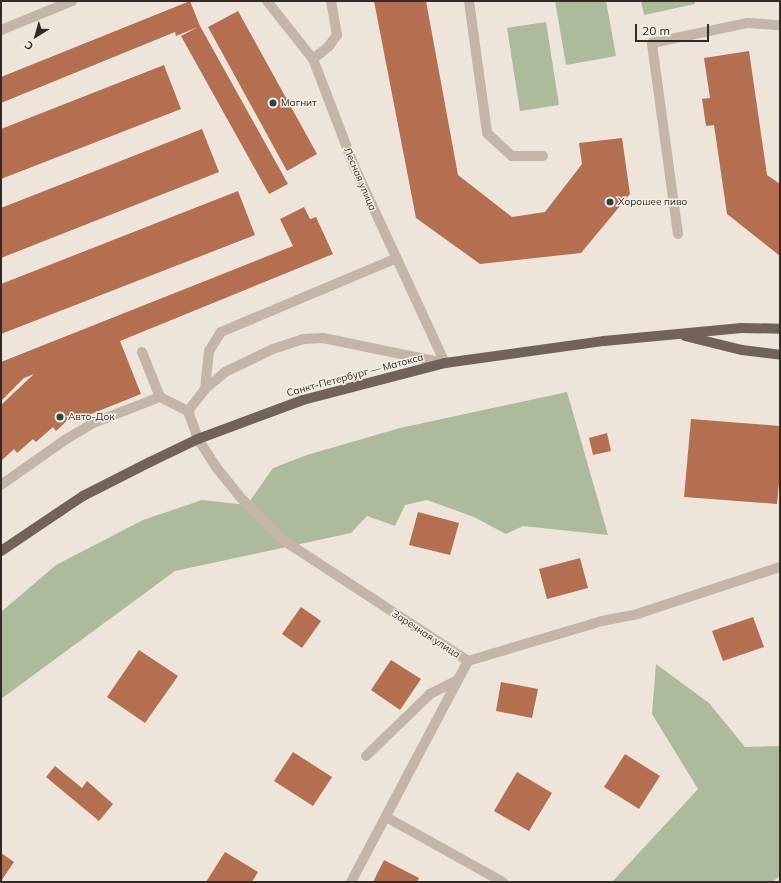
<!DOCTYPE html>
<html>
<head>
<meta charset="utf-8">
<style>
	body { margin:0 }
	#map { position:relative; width:781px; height:883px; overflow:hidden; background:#ede5d9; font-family:Mulish,sans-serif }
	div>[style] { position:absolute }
	.green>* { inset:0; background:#aeba9c }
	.building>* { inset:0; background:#b46e50 }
	.minor>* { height:10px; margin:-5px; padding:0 5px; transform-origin:5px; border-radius:5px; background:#c3b5a7 }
	.major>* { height:10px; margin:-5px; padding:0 5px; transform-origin:5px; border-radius:5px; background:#716359 }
	.dots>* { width:11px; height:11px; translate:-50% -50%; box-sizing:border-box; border:2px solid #f5efe5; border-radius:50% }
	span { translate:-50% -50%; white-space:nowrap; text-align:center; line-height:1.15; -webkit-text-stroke:3px #f5efe5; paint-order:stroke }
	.poi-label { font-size:10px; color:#312a26 }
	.left { translate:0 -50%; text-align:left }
	.street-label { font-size:10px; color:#312a26 }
	.frame { position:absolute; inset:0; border:2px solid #312a26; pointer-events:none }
	.north { position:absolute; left:16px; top:16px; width:40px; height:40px; -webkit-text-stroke:3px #f5efe5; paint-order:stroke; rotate:217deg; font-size:11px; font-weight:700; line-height:16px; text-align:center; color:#312a26 }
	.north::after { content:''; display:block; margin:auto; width:14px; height:18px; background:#312a26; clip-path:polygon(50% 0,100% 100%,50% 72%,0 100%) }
	.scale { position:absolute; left:635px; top:24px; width:74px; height:18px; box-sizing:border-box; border:2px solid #312a26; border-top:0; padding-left:5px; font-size:12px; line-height:14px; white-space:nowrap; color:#312a26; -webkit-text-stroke:3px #f5efe5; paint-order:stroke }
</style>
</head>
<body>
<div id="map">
	<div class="green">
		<i style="clip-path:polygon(555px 1px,606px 1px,616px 56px,566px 65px)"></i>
		<i style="clip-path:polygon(641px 1px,695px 1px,695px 4px,644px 15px)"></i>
		<i style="clip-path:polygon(546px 22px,559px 105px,520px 111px,507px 28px)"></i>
		<i style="clip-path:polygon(567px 392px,608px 535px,523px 526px,506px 534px,474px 517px,427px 500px,405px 505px,395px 526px,367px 516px,351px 533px,175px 571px,1px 699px,1px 612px,56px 565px,143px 520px,202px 500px,247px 505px,273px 468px,307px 455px,400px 428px)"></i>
		<i style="clip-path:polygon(656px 664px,709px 703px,745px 747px,780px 746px,780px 876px,772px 882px,612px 882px,698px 789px,652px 714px)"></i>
	</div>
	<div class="building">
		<i style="clip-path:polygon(190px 1px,200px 26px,288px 184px,269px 194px,181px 36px,198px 27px,176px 36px,175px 32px,1px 103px,1px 77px)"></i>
		<i style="clip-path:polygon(374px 1px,426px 1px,458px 175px,512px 217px,545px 212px,582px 164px,579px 143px,622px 138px,630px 194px,581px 253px,480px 264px,416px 218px)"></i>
		<i style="clip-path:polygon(238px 11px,317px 154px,287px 171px,208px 27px)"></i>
		<i style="clip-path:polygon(749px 51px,767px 175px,780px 184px,780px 256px,727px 214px,714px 125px,706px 126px,702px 99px,710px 98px,704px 58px)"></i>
		<i style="clip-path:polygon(164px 65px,181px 109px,1px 179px,1px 129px)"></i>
		<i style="clip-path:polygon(202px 129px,219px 172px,1px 258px,1px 208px)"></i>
		<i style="clip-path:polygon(238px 191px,255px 235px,1px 334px,1px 284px)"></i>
		<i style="clip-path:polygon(304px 207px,310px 219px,316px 217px,333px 254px,120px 341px,141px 394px,76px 420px,72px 416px,56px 431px,53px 427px,36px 442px,33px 439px,17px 453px,14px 449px,1px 461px,1px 405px,34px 374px,24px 378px,1px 401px,1px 362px,293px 246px,280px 219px)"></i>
		<i style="clip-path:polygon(691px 419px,780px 426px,780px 472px,777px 504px,684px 497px)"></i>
		<i style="clip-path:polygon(607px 433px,611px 451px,593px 455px,589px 438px)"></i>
		<i style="clip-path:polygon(418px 512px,459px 523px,450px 555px,409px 545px)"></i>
		<i style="clip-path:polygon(580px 558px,588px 588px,547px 599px,539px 569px)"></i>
		<i style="clip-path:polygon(301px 607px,321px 621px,302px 648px,282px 634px)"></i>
		<i style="clip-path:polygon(753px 617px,764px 647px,723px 661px,712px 631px)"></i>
		<i style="clip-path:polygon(139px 650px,178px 676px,145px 723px,107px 697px)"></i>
		<i style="clip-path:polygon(391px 660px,421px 679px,400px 710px,371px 690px)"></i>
		<i style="clip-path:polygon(501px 682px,538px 689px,532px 718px,496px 711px)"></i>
		<i style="clip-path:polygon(293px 752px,332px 777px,313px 806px,274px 781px)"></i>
		<i style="clip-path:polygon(625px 754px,660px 776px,639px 809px,604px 787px)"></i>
		<i style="clip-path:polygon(55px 766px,82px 788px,87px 781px,113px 804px,99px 821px,46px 777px)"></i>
		<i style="clip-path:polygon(517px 772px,552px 793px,529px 831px,494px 811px)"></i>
		<i style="clip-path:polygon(225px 852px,258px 872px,252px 882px,206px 882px)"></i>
		<i style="clip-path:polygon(1px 853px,14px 862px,1px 881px)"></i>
		<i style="clip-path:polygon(384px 860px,419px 878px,417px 882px,373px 882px)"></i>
	</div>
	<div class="minor">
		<i style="left:267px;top:1px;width:74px;rotate:51.6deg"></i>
		<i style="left:313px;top:59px;width:115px;rotate:69deg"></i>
		<i style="left:354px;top:166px;width:217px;rotate:65.2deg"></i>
		<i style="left:469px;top:1px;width:133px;rotate:82.2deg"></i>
		<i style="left:487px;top:133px;width:34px;rotate:43deg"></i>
		<i style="left:512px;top:156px;width:31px"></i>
		<i style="left:1px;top:30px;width:77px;rotate:-22.2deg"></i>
		<i style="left:313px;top:59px;width:21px;rotate:-39deg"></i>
		<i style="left:329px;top:46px;width:14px;rotate:-54deg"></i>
		<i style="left:337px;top:35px;width:35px;rotate:-100deg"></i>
		<i style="left:678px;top:234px;width:193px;rotate:-97.8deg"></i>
		<i style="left:652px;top:43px;width:98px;rotate:-11.8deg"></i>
		<i style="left:748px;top:23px;width:32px;rotate:4deg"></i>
		<i style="left:142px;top:352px;width:48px;rotate:68.2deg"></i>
		<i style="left:205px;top:389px;width:38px;rotate:-84deg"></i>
		<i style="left:209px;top:351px;width:22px;rotate:-58deg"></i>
		<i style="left:221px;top:332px;width:189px;rotate:-22.8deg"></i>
		<i style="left:188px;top:411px;width:28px;rotate:-52deg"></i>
		<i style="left:205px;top:389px;width:26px;rotate:-40deg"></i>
		<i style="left:225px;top:372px;width:53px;rotate:-25.6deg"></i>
		<i style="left:273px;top:349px;width:32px;rotate:-18deg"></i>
		<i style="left:303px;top:339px;width:20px;rotate:-3deg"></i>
		<i style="left:323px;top:338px;width:125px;rotate:11.6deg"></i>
		<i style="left:1px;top:485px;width:78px;rotate:-35.1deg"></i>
		<i style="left:65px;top:440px;width:33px;rotate:-31deg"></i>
		<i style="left:93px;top:423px;width:72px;rotate:-21.2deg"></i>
		<i style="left:160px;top:397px;width:31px;rotate:27deg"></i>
		<i style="left:188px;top:411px;width:30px;rotate:70deg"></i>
		<i style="left:198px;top:439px;width:33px;rotate:57deg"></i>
		<i style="left:216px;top:467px;width:38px;rotate:51deg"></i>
		<i style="left:240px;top:497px;width:61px;rotate:45deg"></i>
		<i style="left:283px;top:540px;width:221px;rotate:33.2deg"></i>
		<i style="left:468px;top:661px;width:140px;rotate:-16.6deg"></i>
		<i style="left:602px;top:621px;width:36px;rotate:-11deg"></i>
		<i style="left:637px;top:614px;width:151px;rotate:-18.2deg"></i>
		<i style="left:366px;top:756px;width:89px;rotate:-44.1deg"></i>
		<i style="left:430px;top:694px;width:30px;rotate:-27deg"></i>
		<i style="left:386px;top:817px;width:134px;rotate:29.1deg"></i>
		<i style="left:351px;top:882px;width:250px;rotate:-62.1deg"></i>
	</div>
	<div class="major">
		<i style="left:685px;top:336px;width:59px;rotate:13.8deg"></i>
		<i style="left:742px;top:350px;width:38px;rotate:7deg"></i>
		<i style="left:1px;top:551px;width:99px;rotate:-33.9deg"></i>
		<i style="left:83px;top:496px;width:75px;rotate:-26.9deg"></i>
		<i style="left:150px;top:462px;width:53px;rotate:-25.6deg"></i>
		<i style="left:198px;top:439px;width:112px;rotate:-20.4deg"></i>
		<i style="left:303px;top:400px;width:147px;rotate:-14.6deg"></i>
		<i style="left:445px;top:363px;width:161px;rotate:-7.9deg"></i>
		<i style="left:604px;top:341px;width:138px;rotate:-5.4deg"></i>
		<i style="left:741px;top:328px;width:39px;rotate:1deg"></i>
	</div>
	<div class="dots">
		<i style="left:273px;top:103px;background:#22474c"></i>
		<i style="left:610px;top:202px;background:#22474c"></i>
		<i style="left:60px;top:417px;background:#22474c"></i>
	</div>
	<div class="poi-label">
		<span class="left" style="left:281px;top:103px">Магнит</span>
		<span class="left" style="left:618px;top:202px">Хорошее пиво</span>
		<span class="left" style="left:68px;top:417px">Авто-Док</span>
	</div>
	<div class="street-label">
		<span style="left:360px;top:179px;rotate:67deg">Лесная улица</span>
		<span style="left:355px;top:375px;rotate:-15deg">Санкт-Петербург — Матокса</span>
		<span style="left:426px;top:634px;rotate:33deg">Заречная улица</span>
	</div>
	<div class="frame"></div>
	<div class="north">С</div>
	<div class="scale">20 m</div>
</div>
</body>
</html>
